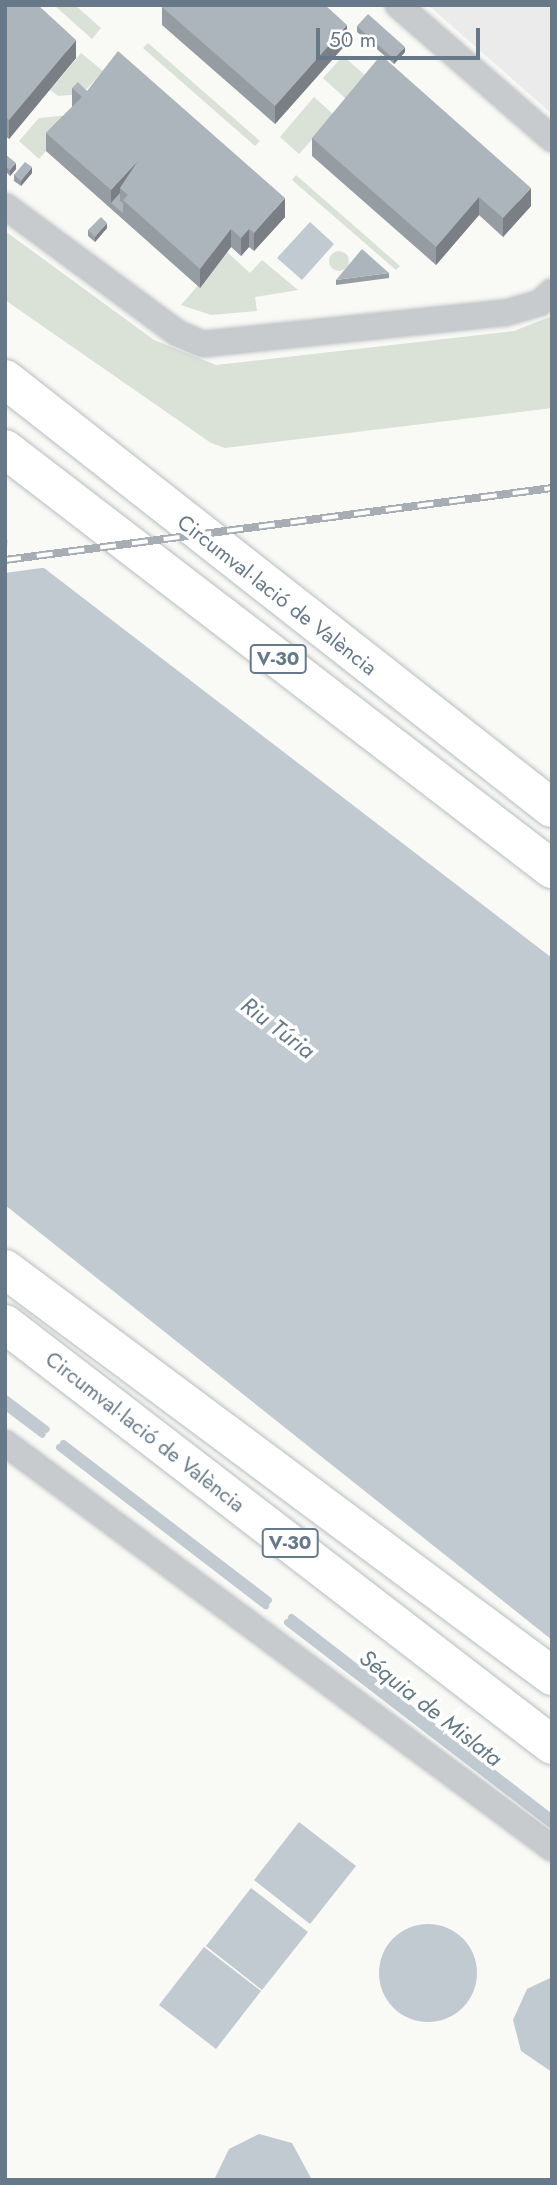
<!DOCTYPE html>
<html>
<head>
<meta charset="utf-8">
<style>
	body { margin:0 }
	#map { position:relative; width:557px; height:2185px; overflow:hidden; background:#f9f9f6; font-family:Jost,sans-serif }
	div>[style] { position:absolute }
	.built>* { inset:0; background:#eaebea }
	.green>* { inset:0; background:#dae1d7 }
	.round { border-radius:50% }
	.water>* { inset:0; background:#c1cad0 }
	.pier>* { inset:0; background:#f9f9f6 }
	.stream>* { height:7px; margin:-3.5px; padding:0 3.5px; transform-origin:3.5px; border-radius:3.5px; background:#c1cad0 }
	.roads { filter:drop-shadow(0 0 2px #b9bdc0) drop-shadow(0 0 2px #b9bdc0) }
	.street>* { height:24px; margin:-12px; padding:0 12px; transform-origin:12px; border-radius:12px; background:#c7cbce }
	.highway>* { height:38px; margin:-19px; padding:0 19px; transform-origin:19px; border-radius:19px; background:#fff }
	.rail>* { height:8px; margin-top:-4px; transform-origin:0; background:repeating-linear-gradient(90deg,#fff 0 16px,#a7adb3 0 32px); box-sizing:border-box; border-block:2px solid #a7adb3 }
	.wall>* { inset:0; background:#959ca2 }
	.shaded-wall>* { inset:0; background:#797f84 }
	.building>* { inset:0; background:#adb5bc }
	span { translate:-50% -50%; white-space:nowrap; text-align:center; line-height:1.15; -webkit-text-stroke:7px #fff; paint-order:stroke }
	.shield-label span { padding:2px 5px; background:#fff; border:2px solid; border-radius:5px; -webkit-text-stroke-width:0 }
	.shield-label { font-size:19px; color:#677888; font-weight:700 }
	.street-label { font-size:21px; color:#677888 }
	.water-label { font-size:23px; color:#637983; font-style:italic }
	.frame { position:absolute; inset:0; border:7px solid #677888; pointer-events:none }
	.scale { position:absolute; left:316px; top:28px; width:164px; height:32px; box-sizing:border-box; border:4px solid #677888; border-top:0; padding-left:9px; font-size:21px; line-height:24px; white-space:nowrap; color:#677888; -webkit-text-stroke:5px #fff; paint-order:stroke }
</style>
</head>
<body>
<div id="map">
	<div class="built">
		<i style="clip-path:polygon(428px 5px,552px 5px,552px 114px)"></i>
	</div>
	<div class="green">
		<i style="clip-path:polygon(54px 5px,75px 5px,101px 28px,92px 39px)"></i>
		<i style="clip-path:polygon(148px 43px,260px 141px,255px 146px,143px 48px)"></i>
		<i style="clip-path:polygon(81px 53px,103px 71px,82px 94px,58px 96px,50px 90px)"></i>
		<i style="clip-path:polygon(343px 56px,366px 76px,346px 99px,323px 78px)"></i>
		<i style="clip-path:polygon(314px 97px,334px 115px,299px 154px,280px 137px)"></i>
		<i style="clip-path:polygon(70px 115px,74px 119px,39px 159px,19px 141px,39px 118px)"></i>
		<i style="clip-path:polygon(296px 175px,400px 266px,396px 270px,292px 180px)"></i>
		<i style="clip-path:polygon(5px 231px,154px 340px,216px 365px,514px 331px,552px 316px,552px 408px,225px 448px,211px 443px,5px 300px)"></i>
		<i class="round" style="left:329px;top:251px;width:20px;height:20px"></i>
		<i style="clip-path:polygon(227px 252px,250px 273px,262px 260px,298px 290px,255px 297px,257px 311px,211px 315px,181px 305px)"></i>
	</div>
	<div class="water">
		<i style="clip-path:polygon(310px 222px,334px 244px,302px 280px,277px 258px)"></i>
		<i style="clip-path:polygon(5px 538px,552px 958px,552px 1640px,5px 1205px)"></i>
		<i style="clip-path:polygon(299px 1822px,356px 1866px,310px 1924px,254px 1880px)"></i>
		<i style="clip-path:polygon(251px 1888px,308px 1932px,262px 1990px,206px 1946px)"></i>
		<i class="round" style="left:379px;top:1924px;width:98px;height:98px"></i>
		<i style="clip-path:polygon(204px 1947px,261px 1991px,216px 2049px,159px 2005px)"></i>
		<i style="clip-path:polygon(552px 1977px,552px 2072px,521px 2051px,513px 2020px,527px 1989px)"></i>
		<i style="clip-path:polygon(259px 2134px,292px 2143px,312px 2180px,214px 2180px,229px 2149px)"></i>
	</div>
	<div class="pier">
		<i style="clip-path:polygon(8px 535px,49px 567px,5px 573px)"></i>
	</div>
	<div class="stream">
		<i style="left:5px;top:1398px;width:51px;rotate:37.1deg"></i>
		<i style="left:5px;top:1406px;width:46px;rotate:37.1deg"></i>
		<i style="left:63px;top:1443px;width:258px;rotate:37.4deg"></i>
		<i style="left:59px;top:1447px;width:260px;rotate:37.5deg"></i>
		<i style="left:291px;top:1617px;width:329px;rotate:37.6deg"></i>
		<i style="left:287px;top:1622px;width:334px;rotate:37.5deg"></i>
	</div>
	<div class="roads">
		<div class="street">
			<i style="left:398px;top:5px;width:204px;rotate:41deg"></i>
			<i style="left:5px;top:206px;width:214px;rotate:36.4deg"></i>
			<i style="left:177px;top:333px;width:28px;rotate:23deg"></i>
			<i style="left:203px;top:344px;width:304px;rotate:-5.9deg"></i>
			<i style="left:505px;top:313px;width:36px;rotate:-16deg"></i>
			<i style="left:540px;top:303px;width:16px;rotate:-43deg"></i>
			<i style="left:5px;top:1443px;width:681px;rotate:36.52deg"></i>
		</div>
		<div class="highway">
			<i style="left:5px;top:379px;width:695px;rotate:38.11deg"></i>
			<i style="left:5px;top:449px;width:690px;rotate:37.52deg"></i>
			<i style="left:5px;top:1269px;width:682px;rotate:36.65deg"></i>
			<i style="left:5px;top:1324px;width:690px;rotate:37.58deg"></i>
		</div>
	</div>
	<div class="rail">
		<i style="left:5px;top:560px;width:552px;rotate:-7.5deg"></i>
	</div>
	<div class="wall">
		<i style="clip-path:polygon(5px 5px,76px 58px,9px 139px,5px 136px)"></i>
		<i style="clip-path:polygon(162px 7px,347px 43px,275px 124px,162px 25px)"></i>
		<i style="clip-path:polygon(357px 26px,405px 52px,394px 64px,357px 32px)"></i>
		<i style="clip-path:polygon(72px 88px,87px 91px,285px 217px,254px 251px,249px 247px,241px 256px,231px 247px,200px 288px,46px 151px,46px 133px,72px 107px)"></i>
		<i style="clip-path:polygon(312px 138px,531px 206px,503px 237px,479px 215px,436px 265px,312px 156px)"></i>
		<i style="clip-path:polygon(5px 154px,16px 169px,10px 176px,5px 171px)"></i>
		<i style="clip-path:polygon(32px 173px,21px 186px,14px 181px,14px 175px)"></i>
		<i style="clip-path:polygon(107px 228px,95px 242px,88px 236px,88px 230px)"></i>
		<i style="clip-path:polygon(389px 273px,389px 278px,336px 285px,336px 280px)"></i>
	</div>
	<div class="shaded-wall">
		<i style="clip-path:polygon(347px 25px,347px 43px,275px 124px,275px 106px)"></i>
		<i style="clip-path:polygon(76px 40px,76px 58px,9px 139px,9px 120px)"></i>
		<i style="clip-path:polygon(405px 47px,405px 52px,394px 64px,394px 59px)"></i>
		<i style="clip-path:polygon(138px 161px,120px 188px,120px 199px,111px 203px,111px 190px)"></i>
		<i style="clip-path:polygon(16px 163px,16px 169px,10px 176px,10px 170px)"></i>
		<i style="clip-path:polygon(32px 167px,32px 173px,21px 186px,21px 181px)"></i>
		<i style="clip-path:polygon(531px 188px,531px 206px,503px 237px,503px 218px)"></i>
		<i style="clip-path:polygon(479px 197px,479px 215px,436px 265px,436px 247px)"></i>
		<i style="clip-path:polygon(285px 198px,285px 217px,254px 251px,254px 233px)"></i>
		<i style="clip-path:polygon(107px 223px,107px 228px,95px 242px,95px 237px)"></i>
		<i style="clip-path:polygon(231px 229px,231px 247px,200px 288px,200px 269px)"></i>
		<i style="clip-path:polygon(249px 229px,249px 247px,241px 256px,241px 238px)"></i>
	</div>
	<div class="building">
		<i style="clip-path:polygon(5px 5px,38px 5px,76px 40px,9px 120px,5px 117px)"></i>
		<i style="clip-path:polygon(163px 5px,325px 5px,347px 25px,275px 106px,162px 7px)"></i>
		<i style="clip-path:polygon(368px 14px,405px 47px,394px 59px,357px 26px)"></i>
		<i style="clip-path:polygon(118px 51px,285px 198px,254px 233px,249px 229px,241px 238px,231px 229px,200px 269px,123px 200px,128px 195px,120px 188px,138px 161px,111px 190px,46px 133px,82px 97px,72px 88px,78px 82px,87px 91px)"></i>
		<i style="clip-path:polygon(381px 55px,531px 188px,503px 218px,479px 197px,436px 247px,312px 138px)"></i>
		<i style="clip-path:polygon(5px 154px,16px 163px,10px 170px,5px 166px)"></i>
		<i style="clip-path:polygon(25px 162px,32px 167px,21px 181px,14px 175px)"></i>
		<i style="clip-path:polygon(120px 193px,120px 201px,123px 203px,123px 213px,111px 203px)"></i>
		<i style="clip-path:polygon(101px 217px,107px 223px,95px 237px,88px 230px)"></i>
		<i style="clip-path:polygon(362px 249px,389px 273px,336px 280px)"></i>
	</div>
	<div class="shield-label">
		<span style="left:278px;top:659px">V-30</span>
		<span style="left:290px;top:1543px">V-30</span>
	</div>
	<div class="street-label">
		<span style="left:277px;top:595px;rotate:38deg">Circumval·lació de València</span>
		<span style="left:145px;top:1432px;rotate:38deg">Circumval·lació de València</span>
	</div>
	<div class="water-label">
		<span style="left:278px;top:1028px;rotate:37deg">Riu Túria</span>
		<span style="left:431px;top:1708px;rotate:38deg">Séquia de Mislata</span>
	</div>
	<div class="frame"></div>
	<div class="scale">50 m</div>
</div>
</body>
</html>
